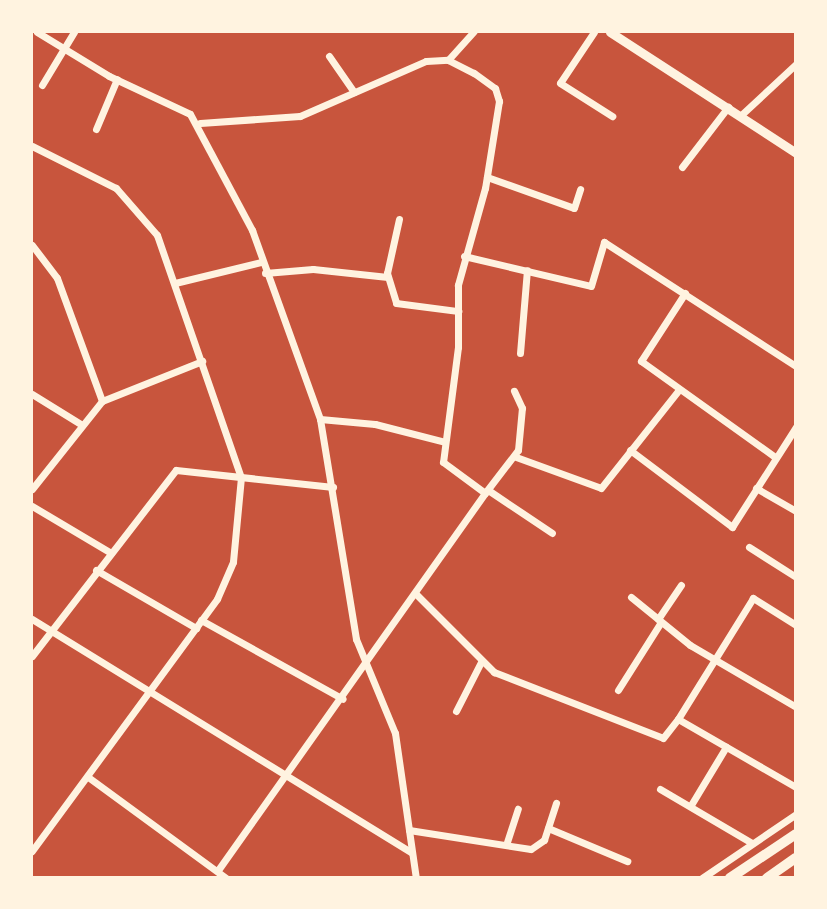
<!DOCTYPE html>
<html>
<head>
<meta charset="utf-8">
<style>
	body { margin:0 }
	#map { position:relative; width:827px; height:909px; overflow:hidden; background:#c8553d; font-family:"Titillium Web",sans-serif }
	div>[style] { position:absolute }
	.minor>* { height:7px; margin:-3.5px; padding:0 3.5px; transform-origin:3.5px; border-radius:3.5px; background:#fff3e0 }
	.tertiary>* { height:9px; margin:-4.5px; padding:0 4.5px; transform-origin:4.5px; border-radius:4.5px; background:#fff3e0 }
	.trunk>* { height:10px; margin:-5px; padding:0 5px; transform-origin:5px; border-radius:5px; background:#fff3e0 }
	span { translate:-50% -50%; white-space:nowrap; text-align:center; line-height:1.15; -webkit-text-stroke:7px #fff3e0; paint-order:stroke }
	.frame { position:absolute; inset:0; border:33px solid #fff3e0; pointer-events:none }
</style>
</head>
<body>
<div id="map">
	<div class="minor">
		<i style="left:37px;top:32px;width:84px;rotate:31.4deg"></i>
		<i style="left:109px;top:76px;width:89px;rotate:25.1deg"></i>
		<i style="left:190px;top:114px;width:132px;rotate:61.9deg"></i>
		<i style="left:252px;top:230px;width:201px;rotate:70.2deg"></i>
		<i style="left:320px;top:419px;width:223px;rotate:80.7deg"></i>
		<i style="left:356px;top:639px;width:102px;rotate:67.5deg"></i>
		<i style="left:395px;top:733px;width:147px;rotate:81.8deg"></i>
		<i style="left:594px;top:32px;width:61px;rotate:123.7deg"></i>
		<i style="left:560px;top:83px;width:62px;rotate:32.4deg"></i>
		<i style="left:329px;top:56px;width:44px;rotate:55.2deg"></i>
		<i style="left:448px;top:60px;width:38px;rotate:-48deg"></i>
		<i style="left:42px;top:85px;width:62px;rotate:-58.9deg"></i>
		<i style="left:740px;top:116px;width:76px;rotate:-42.9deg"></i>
		<i style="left:200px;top:123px;width:100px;rotate:-4deg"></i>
		<i style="left:300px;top:116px;width:137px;rotate:-23.6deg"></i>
		<i style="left:426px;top:61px;width:22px;rotate:-3deg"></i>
		<i style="left:448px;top:60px;width:29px;rotate:27deg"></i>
		<i style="left:474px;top:73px;width:26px;rotate:36deg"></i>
		<i style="left:495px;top:88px;width:14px;rotate:73deg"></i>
		<i style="left:499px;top:101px;width:88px;rotate:99.1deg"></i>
		<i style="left:485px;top:188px;width:101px;rotate:105.6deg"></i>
		<i style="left:458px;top:285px;width:62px;rotate:90deg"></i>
		<i style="left:458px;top:347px;width:116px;rotate:97.4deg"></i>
		<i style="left:443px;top:462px;width:52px;rotate:36.4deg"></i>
		<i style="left:485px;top:493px;width:463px;rotate:125.3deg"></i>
		<i style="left:96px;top:129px;width:54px;rotate:-67.2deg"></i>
		<i style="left:32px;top:146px;width:94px;rotate:26.6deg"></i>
		<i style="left:116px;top:188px;width:62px;rotate:48.9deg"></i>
		<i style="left:157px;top:235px;width:256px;rotate:70.9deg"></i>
		<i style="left:241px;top:477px;width:85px;rotate:95.4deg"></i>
		<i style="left:233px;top:562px;width:40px;rotate:113.4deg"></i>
		<i style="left:217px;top:599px;width:313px;rotate:126.3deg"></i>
		<i style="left:682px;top:167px;width:76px;rotate:-52.5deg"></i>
		<i style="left:487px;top:177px;width:92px;rotate:19.6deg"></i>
		<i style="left:574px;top:208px;width:20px;rotate:-72deg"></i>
		<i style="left:399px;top:219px;width:55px;rotate:102.5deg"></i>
		<i style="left:387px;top:273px;width:31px;rotate:73deg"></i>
		<i style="left:396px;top:303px;width:63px;rotate:7.4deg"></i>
		<i style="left:32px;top:245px;width:41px;rotate:52.9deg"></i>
		<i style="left:57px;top:278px;width:131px;rotate:69.9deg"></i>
		<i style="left:464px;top:256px;width:130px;rotate:13.3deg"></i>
		<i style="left:591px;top:286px;width:46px;rotate:-73.5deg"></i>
		<i style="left:604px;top:242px;width:229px;rotate:32.9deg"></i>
		<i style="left:265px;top:273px;width:48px;rotate:-4.8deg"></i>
		<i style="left:313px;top:269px;width:75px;rotate:6.1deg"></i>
		<i style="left:175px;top:283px;width:89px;rotate:-13.7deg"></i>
		<i style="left:685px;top:293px;width:81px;rotate:122.9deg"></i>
		<i style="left:641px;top:361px;width:165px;rotate:35.6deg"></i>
		<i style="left:520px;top:353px;width:83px;rotate:-85.2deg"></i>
		<i style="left:32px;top:394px;width:59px;rotate:31.8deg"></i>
		<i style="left:320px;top:419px;width:55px;rotate:5.2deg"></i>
		<i style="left:375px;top:424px;width:72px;rotate:14.4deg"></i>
		<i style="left:630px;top:450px;width:128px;rotate:37deg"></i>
		<i style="left:732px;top:527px;width:119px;rotate:-57.4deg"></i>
		<i style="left:516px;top:457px;width:90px;rotate:20deg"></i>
		<i style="left:601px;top:488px;width:124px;rotate:-51.6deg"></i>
		<i style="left:756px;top:488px;width:46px;rotate:29.9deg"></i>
		<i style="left:32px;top:489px;width:112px;rotate:-51.5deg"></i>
		<i style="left:102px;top:401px;width:108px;rotate:-21.8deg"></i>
		<i style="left:488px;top:490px;width:77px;rotate:33.9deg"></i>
		<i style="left:485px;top:493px;width:54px;rotate:-52.5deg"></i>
		<i style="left:518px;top:450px;width:42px;rotate:-84.6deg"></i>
		<i style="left:522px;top:408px;width:19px;rotate:-115deg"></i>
		<i style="left:32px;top:506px;width:92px;rotate:30.7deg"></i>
		<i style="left:749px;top:547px;width:56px;rotate:32.6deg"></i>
		<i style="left:96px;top:570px;width:116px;rotate:30.1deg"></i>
		<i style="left:415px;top:593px;width:112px;rotate:45deg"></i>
		<i style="left:494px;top:672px;width:181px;rotate:21.3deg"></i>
		<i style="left:663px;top:738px;width:24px;rotate:-52deg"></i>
		<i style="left:631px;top:597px;width:76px;rotate:39.1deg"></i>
		<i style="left:690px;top:645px;width:123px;rotate:30.3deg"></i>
		<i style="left:32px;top:619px;width:446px;rotate:31.6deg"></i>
		<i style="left:658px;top:619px;width:41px;rotate:-55.9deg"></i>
		<i style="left:201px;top:620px;width:162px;rotate:29.1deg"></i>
		<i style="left:796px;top:625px;width:51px;rotate:-147.9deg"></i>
		<i style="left:753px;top:598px;width:142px;rotate:121.8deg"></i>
		<i style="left:678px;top:719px;width:136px;rotate:30deg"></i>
		<i style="left:32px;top:656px;width:235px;rotate:-52.3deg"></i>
		<i style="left:176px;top:470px;width:158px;rotate:6.2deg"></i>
		<i style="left:618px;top:690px;width:80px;rotate:-57.7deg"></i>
		<i style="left:456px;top:711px;width:55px;rotate:-63deg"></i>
		<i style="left:88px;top:777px;width:171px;rotate:36.2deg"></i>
		<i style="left:660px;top:789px;width:107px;rotate:30.4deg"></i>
		<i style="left:691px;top:805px;width:68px;rotate:-58.9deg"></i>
		<i style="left:548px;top:828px;width:86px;rotate:22.7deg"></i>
		<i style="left:409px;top:830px;width:123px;rotate:8.9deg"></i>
		<i style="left:531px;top:849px;width:16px;rotate:-35deg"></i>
		<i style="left:544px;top:840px;width:39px;rotate:-72deg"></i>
		<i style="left:507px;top:842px;width:35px;rotate:-72deg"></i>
		<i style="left:702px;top:878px;width:114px;rotate:-34.2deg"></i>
	</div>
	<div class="tertiary">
		<i style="left:610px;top:32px;width:222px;rotate:33deg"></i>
	</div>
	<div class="trunk">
		<i style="left:730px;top:878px;width:79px;rotate:-33.7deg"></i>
		<i style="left:767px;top:878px;width:35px;rotate:-35deg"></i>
	</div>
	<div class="frame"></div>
</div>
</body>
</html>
